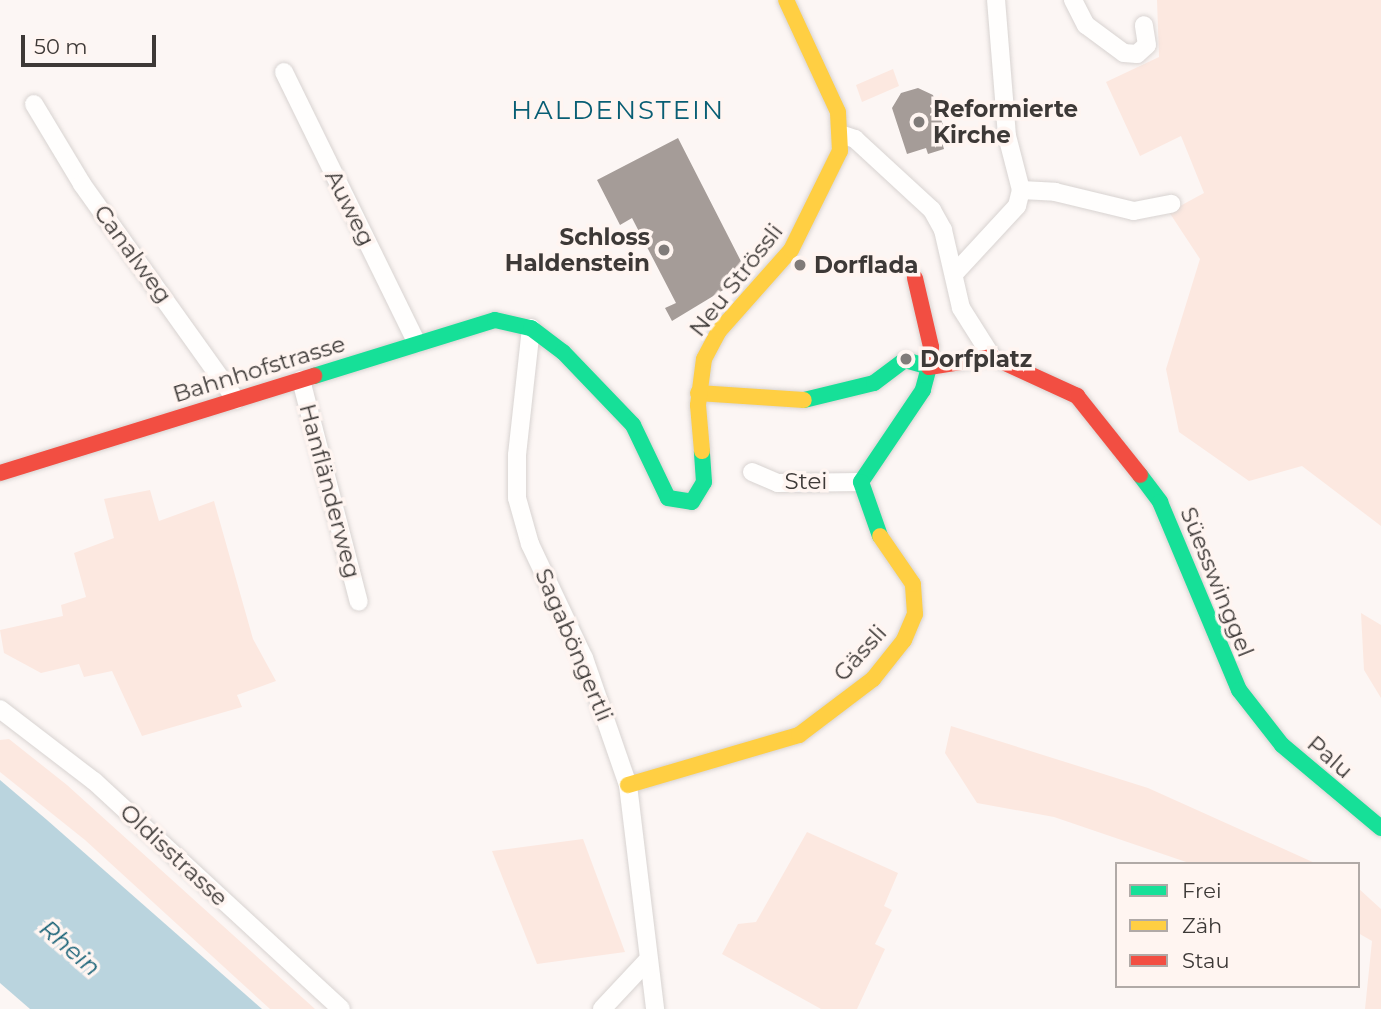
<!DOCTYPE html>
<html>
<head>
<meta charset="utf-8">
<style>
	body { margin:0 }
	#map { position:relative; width:1381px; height:1009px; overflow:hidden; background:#fcf6f4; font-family:Montserrat,sans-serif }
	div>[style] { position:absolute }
	.green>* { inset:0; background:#fce8e0 }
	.water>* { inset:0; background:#bad4de }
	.building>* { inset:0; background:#a59c98 }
	.roads { filter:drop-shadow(0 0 2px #d8d3d1) drop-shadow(0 0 2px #d8d3d1) }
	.street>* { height:18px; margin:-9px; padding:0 9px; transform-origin:9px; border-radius:9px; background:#fffefd }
	.fast>* { height:16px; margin:-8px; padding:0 8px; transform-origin:8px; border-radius:8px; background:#16e098 }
	.slow>* { height:16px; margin:-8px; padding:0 8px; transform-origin:8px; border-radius:8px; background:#ffcf43 }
	.jam>* { height:16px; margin:-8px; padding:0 8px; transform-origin:8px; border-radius:8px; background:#f24e42 }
	.dots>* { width:19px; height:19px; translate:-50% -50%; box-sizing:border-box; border:4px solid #fff5f1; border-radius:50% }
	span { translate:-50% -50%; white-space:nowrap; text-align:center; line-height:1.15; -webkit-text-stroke:7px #fff5f1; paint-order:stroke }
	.poi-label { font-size:23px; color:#3d3937; font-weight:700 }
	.left { translate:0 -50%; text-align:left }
	.right { translate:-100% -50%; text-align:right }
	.street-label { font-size:23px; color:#3d3937 }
	.water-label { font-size:24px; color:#176176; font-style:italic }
	.quarter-label { font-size:26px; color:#085e74; letter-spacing:2px }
	.legend { position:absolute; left:1115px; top:862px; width:245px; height:126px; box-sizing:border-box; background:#fff5f1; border:2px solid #b1aaa7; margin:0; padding:9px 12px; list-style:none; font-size:21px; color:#3d3937 }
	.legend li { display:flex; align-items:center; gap:14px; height:35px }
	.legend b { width:35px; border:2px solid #b1aaa7 }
	.scale { position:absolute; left:21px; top:35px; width:135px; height:32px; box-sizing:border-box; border:4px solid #3d3937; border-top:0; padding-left:9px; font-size:21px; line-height:24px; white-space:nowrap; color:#3d3937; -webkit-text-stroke:5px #fff5f1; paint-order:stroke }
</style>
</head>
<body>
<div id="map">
	<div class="green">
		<i style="clip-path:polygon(1157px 0,1381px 0,1381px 526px,1302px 466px,1249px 481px,1179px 432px,1166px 369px,1200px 259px,1169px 212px,1204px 193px,1181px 136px,1140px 156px,1106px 82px,1159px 57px)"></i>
		<i style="clip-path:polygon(893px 69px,899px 86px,862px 102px,856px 85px)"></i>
		<i style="clip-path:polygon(150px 490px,159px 521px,214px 501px,253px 639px,276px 681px,237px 695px,242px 707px,142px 736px,112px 671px,84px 677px,79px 664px,41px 673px,4px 653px,0 630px,63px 616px,61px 605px,86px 597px,74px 553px,114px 538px,104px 499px)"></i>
		<i style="clip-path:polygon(1361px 613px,1381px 625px,1381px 698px,1364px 670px)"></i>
		<i style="clip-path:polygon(951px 726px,1148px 788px,1317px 864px,1192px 864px,1054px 817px,977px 803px,945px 753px)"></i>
		<i style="clip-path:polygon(9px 739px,67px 785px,315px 1009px,270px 1009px,85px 840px,0 772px,0 740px)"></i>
		<i style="clip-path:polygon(807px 832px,898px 873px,884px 906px,892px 910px,875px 944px,885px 949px,857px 1009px,821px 1009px,722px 954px,738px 924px,756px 922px)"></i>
		<i style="clip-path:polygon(583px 839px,625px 952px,537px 964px,492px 851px)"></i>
		<i style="clip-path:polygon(1358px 888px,1381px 909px,1381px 1009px,1365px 1009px,1372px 941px,1358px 933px)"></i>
	</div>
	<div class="water">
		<i style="clip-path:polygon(0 780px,47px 820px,262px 1009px,30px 1009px,0 983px)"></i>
	</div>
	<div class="building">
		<i style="clip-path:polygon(918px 88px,933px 95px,947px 137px,941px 139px,944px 149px,928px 154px,926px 148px,907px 154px,892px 108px,901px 93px)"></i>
		<i style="clip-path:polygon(678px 138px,748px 275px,672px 321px,665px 308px,676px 303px,632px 218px,620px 225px,597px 180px)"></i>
	</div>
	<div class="roads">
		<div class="street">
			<i style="left:1073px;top:0;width:28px;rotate:63deg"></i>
			<i style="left:1086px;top:25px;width:47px;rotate:36.4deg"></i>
			<i style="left:1124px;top:53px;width:13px;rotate:4deg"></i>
			<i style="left:1137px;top:54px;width:13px;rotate:-42deg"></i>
			<i style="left:1147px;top:45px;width:20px;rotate:-99deg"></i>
			<i style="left:284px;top:72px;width:302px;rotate:63.9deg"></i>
			<i style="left:34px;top:104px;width:93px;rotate:59deg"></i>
			<i style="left:82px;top:184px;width:265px;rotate:54.5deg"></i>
			<i style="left:843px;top:135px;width:13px;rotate:18deg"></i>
			<i style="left:855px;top:139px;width:105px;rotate:42.7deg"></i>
			<i style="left:932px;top:210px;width:23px;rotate:61deg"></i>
			<i style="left:943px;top:230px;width:80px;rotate:77deg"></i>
			<i style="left:961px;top:308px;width:58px;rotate:57.7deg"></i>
			<i style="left:1021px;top:190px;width:34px;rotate:3deg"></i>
			<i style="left:1055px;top:192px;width:81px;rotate:13.5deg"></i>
			<i style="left:1134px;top:211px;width:38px;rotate:-11deg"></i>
			<i style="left:955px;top:273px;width:91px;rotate:-47.2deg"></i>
			<i style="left:1017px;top:206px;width:16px;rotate:-76deg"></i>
			<i style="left:1021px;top:190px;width:56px;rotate:-104.5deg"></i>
			<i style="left:1007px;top:136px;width:136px;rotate:-94.6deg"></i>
			<i style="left:531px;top:328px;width:128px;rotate:96.3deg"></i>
			<i style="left:517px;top:455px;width:43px;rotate:90deg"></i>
			<i style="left:517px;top:498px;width:48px;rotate:74.2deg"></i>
			<i style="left:530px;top:544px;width:126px;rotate:64.7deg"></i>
			<i style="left:584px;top:658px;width:134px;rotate:70.9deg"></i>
			<i style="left:628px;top:785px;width:226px;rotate:83.1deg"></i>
			<i style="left:301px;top:380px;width:229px;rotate:75.4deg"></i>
			<i style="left:752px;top:472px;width:28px;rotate:23deg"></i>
			<i style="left:778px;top:483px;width:83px;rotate:-0.7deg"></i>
			<i style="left:0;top:709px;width:118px;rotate:37.5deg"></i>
			<i style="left:94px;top:781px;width:336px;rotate:42.7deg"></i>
			<i style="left:602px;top:1009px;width:64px;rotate:-46.9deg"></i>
		</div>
		<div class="fast">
			<i style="left:314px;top:376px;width:189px;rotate:-17.2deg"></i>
			<i style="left:495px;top:320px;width:37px;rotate:13deg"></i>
			<i style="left:531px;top:328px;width:40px;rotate:37deg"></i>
			<i style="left:563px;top:352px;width:101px;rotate:46.2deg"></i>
			<i style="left:633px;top:425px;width:81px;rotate:64.4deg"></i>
			<i style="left:668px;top:498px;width:24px;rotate:9deg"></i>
			<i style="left:692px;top:502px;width:23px;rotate:-59deg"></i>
			<i style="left:704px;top:482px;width:31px;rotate:-94deg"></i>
			<i style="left:804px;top:400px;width:72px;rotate:-13.7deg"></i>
			<i style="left:874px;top:383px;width:39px;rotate:-37deg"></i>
			<i style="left:905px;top:360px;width:25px;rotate:16deg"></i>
			<i style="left:929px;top:367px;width:24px;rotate:105deg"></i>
			<i style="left:923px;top:390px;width:111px;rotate:124deg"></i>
			<i style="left:861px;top:482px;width:57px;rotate:70.6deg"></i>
			<i style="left:1140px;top:475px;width:34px;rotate:53deg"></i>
			<i style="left:1160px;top:502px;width:204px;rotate:67.2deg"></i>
			<i style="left:1239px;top:690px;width:70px;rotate:52deg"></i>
			<i style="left:1282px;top:745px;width:129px;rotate:40deg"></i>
		</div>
		<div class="slow">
			<i style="left:698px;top:393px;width:106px;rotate:3.8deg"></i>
			<i style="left:702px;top:451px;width:46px;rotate:-95deg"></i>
			<i style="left:698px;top:405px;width:46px;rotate:-82.6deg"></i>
			<i style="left:704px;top:359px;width:32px;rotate:-62deg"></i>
			<i style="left:719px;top:331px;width:108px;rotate:-48.4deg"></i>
			<i style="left:791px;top:250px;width:110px;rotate:-63.7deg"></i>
			<i style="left:840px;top:151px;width:39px;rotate:-93deg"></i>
			<i style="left:838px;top:112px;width:123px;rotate:-114.9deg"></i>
			<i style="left:628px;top:785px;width:178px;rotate:-16.3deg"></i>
			<i style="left:799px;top:735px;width:93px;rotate:-37.1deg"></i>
			<i style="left:873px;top:679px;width:50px;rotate:-51.5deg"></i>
			<i style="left:904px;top:640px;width:28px;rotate:-67deg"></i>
			<i style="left:915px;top:614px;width:30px;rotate:-94deg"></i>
			<i style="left:913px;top:584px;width:58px;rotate:-124.5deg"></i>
		</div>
		<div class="jam">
			<i style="left:915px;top:278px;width:71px;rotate:76.9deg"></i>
			<i style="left:931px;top:347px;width:20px;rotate:96deg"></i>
			<i style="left:929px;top:367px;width:64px;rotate:-9deg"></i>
			<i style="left:992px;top:357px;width:94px;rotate:24.6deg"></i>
			<i style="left:1077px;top:396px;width:101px;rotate:51.4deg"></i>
			<i style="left:0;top:473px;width:329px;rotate:-17.2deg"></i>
		</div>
	</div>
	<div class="dots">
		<i style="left:919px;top:122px;background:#807b79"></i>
		<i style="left:664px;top:250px;background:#807b79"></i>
		<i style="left:800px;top:265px;background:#807b79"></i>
		<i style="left:906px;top:359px;background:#807b79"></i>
	</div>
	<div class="poi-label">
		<span class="left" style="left:933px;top:122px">Reformierte<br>Kirche</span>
		<span class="right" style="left:650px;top:250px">Schloss<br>Haldenstein</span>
		<span class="left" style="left:814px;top:265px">Dorflada</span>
		<span class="left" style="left:920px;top:359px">Dorfplatz</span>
	</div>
	<div class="street-label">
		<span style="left:350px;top:208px;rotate:63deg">Auweg</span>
		<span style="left:133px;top:254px;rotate:54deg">Canalweg</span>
		<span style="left:736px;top:280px;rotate:-52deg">Neu Strössli</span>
		<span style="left:259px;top:369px;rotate:-17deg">Bahnhofstrasse</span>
		<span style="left:806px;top:481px">Stei</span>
		<span style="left:330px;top:491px;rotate:75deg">Hanfländerweg</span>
		<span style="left:1217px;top:582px;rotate:68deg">Süesswinggel</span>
		<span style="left:574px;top:645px;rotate:67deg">Sagaböngertli</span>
		<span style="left:860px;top:653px;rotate:-48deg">Gässli</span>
		<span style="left:1330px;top:757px;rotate:41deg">Palu</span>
		<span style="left:174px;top:855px;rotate:43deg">Oldisstrasse</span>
	</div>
	<div class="water-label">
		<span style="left:70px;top:948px;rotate:41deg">Rhein</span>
	</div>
	<div class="quarter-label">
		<span style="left:618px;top:111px">HALDENSTEIN</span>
	</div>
	<ul class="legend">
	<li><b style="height:9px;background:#16e098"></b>Frei</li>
	<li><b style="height:9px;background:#ffcf43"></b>Zäh</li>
	<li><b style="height:9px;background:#f24e42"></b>Stau</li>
	</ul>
	<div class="scale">50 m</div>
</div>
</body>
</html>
